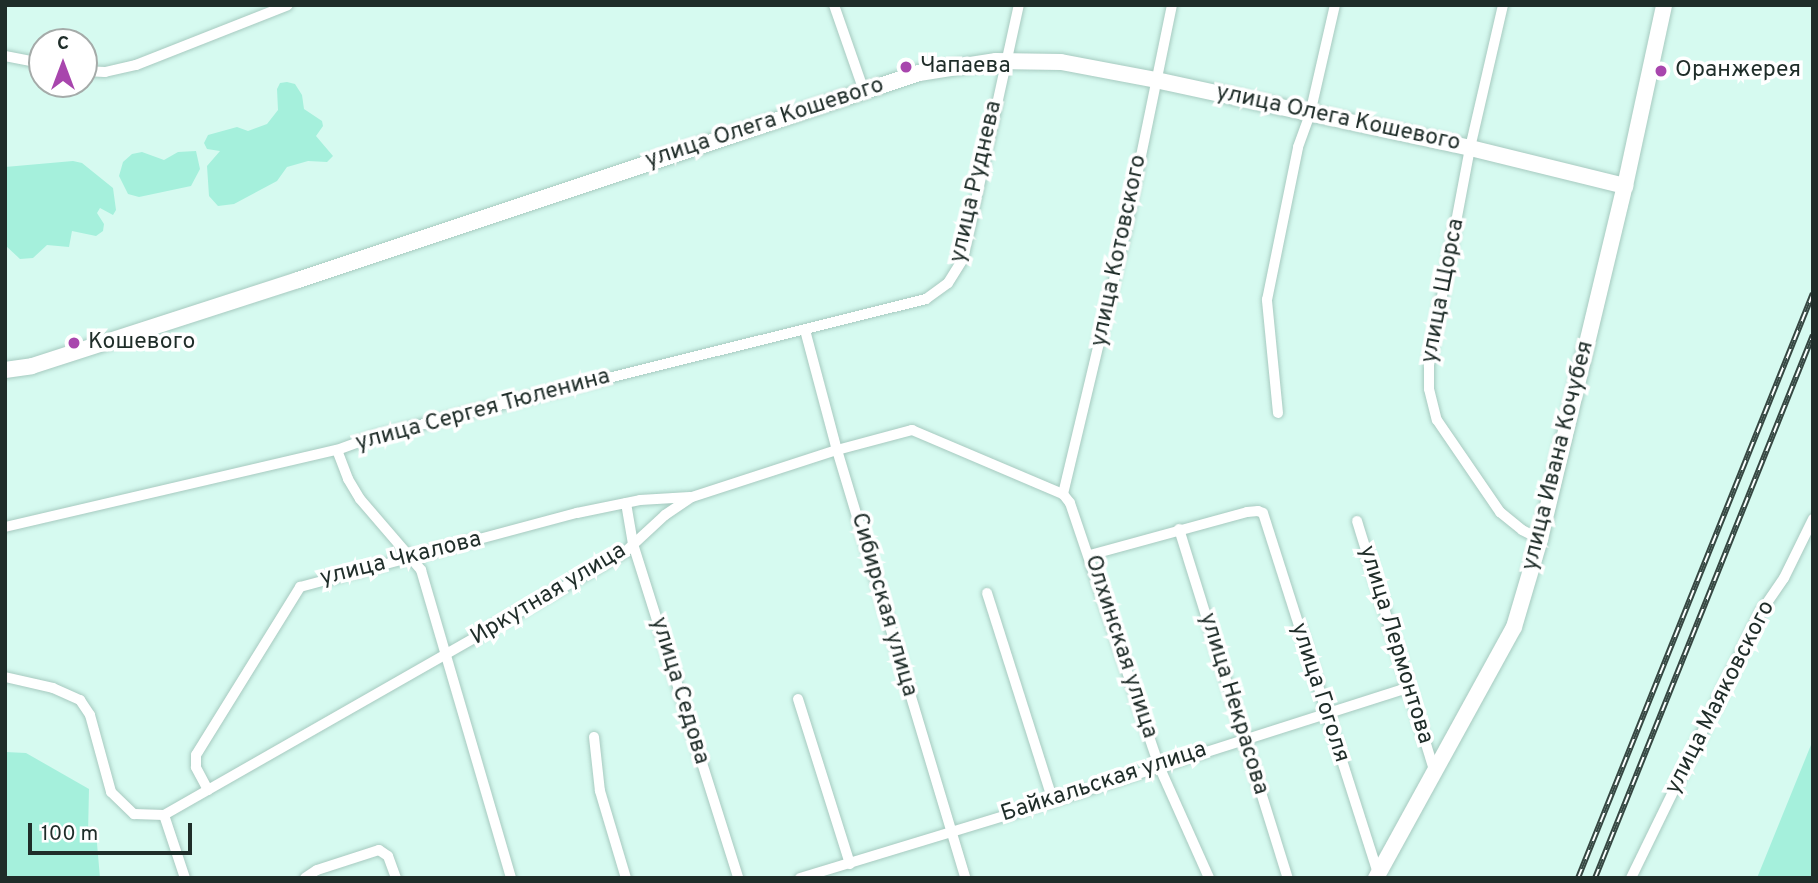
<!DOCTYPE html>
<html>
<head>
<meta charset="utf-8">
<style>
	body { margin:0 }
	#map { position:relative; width:1818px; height:883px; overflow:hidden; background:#d6faf0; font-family:Overpass,sans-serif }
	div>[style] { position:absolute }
	.green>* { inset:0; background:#a5f0dc }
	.roads { filter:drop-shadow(0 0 2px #a7cac0) drop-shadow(0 0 2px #a7cac0) }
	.street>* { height:10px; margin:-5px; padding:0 5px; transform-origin:5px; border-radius:5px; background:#fff }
	.secondary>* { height:16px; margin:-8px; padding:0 8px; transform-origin:8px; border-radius:8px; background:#fff }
	.rail>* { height:6px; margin-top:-3px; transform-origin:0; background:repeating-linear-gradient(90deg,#fff 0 10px,#364742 0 20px); box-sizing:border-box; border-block:2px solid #364742 }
	.dots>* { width:19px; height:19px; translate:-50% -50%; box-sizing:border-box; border:4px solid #fff; border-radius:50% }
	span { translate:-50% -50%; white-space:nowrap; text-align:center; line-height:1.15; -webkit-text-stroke:7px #fff; paint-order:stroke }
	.poi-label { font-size:23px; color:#1f2d29 }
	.left { translate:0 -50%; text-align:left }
	.street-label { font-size:23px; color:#1f2d29 }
	.frame { position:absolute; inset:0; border:7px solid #1f2d29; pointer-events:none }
	.north { position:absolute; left:28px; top:28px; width:70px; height:70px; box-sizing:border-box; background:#fff; border:2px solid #a5aba9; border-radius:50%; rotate:0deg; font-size:19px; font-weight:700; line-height:28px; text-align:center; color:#1f2d29 }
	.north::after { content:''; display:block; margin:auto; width:24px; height:32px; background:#a846ad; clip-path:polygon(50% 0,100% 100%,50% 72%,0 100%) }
	.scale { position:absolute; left:28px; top:823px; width:164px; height:32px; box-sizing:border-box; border:4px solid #1f2d29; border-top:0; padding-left:9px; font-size:21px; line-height:24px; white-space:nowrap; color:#1f2d29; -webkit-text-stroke:5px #fff; paint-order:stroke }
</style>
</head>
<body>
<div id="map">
	<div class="green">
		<i style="clip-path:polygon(287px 82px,295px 84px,302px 95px,304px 109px,322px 121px,323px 126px,316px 136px,333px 156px,327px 162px,308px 161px,287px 167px,277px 181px,234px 204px,218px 206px,209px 196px,207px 166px,220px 151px,207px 149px,204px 143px,208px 135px,237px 127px,248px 131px,267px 124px,278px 110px,277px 89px,280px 83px)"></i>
		<i style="clip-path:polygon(196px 151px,200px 169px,191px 186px,139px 197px,128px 194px,119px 176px,123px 162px,132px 154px,142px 152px,164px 160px,178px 152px)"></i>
		<i style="clip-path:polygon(73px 161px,82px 163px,113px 188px,116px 210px,113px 215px,100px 208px,97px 213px,104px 224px,103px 231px,96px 236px,72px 231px,69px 247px,47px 245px,33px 258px,20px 259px,5px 245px,5px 167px)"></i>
		<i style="clip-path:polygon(1813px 740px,1813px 878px,1757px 878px)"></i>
		<i style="clip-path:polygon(5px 752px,26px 753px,89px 789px,88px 834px,96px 832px,100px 878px,5px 878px)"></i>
	</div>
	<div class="roads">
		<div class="street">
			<i style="left:834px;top:5px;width:91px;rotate:70.8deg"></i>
			<i style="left:1503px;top:5px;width:147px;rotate:103deg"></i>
			<i style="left:1470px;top:148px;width:222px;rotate:100.7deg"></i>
			<i style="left:1429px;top:366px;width:23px;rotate:90deg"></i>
			<i style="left:1429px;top:389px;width:32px;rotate:76deg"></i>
			<i style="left:1437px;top:420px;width:112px;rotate:55.6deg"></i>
			<i style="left:1500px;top:512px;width:28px;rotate:39deg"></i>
			<i style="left:1522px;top:530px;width:20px;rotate:27deg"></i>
			<i style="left:5px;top:56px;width:38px;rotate:11deg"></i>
			<i style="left:84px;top:71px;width:21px;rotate:3deg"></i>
			<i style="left:105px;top:72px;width:32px;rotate:-13deg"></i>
			<i style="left:136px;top:65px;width:163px;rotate:-21.5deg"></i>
			<i style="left:805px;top:330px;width:124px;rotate:75.1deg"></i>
			<i style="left:837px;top:450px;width:447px;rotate:73.3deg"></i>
			<i style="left:1278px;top:413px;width:114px;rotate:-95.6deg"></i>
			<i style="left:1267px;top:300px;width:156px;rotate:-78.5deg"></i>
			<i style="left:1298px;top:147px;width:35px;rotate:-70deg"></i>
			<i style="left:1310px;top:114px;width:112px;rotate:-77.1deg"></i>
			<i style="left:337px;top:450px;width:31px;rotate:69deg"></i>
			<i style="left:348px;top:479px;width:23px;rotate:59deg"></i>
			<i style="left:360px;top:499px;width:94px;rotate:49.3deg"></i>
			<i style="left:421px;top:570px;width:321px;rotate:73.7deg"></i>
			<i style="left:1063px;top:494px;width:272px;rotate:-76.6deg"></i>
			<i style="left:1126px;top:229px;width:229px;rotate:-78.4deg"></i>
			<i style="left:626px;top:503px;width:42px;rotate:80.3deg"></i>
			<i style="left:633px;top:544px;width:350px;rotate:72.5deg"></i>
			<i style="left:1357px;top:521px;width:260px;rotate:72.8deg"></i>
			<i style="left:5px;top:527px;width:341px;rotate:-13.1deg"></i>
			<i style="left:337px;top:450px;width:40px;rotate:-20.2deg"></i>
			<i style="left:375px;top:436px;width:568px;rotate:-13.96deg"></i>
			<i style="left:926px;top:299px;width:27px;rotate:-36deg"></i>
			<i style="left:948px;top:283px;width:28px;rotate:-58deg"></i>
			<i style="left:963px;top:259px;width:260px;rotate:-77.6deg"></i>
			<i style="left:1179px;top:529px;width:366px;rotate:72.7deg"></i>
			<i style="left:1090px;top:555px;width:163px;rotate:-15.3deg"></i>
			<i style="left:1247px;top:512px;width:11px;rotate:-5deg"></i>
			<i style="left:1258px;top:511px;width:5px;rotate:22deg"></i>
			<i style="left:1263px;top:513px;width:379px;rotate:72.3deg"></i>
			<i style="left:987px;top:593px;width:218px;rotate:72.4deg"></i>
			<i style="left:5px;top:677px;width:49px;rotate:12.9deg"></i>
			<i style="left:53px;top:688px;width:30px;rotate:24deg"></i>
			<i style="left:80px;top:700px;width:18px;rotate:56deg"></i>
			<i style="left:90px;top:715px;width:80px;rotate:74.7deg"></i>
			<i style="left:111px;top:792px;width:32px;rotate:44deg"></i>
			<i style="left:134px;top:814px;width:30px;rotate:2deg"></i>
			<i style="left:164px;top:815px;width:531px;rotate:-29.7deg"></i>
			<i style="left:625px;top:552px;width:54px;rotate:-42.8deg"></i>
			<i style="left:665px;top:515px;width:32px;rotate:-34deg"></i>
			<i style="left:692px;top:497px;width:152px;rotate:-18deg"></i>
			<i style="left:837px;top:450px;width:78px;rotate:-14.9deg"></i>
			<i style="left:912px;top:430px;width:164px;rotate:23deg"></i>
			<i style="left:1063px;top:494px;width:11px;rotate:52deg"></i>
			<i style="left:1070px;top:503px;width:278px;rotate:71.3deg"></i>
			<i style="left:1159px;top:766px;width:123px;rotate:65.9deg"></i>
			<i style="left:798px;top:699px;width:173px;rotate:72.5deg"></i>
			<i style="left:594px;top:737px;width:54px;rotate:83.7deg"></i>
			<i style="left:600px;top:791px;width:91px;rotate:73.4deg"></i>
			<i style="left:208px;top:790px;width:26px;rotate:-118deg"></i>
			<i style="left:196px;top:767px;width:12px;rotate:-90deg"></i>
			<i style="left:196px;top:755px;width:198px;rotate:-58.2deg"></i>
			<i style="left:300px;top:587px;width:287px;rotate:-15deg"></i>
			<i style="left:577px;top:513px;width:64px;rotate:-11.7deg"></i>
			<i style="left:640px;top:500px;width:50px;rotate:-3.4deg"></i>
			<i style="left:164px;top:815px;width:66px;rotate:71.6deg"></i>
			<i style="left:305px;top:878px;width:14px;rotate:-34deg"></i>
			<i style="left:317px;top:870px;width:65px;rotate:-17.9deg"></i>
			<i style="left:379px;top:850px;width:11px;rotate:34deg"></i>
			<i style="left:388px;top:856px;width:23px;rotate:70deg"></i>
			<i style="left:800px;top:878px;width:264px;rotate:-16.9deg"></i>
			<i style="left:1053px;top:801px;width:372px;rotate:-17.7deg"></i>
			<i style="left:1631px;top:878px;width:295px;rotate:-64deg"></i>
			<i style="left:1760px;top:613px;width:42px;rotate:-55.6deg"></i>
			<i style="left:1784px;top:578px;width:66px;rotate:-63.8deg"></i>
		</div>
		<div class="secondary">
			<i style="left:5px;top:370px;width:27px;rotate:-8deg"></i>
			<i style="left:32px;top:366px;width:280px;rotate:-17.9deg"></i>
			<i style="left:298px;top:280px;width:655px;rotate:-18.43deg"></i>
			<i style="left:919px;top:73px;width:78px;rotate:-8.9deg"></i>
			<i style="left:996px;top:61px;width:65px;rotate:0.9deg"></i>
			<i style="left:1061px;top:62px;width:97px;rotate:10.7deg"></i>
			<i style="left:1156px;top:80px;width:321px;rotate:12.2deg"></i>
			<i style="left:1470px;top:148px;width:160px;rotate:13.8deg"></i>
			<i style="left:1376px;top:878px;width:286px;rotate:-61.2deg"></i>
			<i style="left:1514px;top:627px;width:92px;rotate:-73.5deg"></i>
			<i style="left:1540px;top:539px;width:363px;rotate:-76.5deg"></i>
			<i style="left:1625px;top:186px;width:185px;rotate:-77.8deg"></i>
		</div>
	</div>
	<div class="rail">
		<i style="left:1578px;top:878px;width:630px;rotate:-68.11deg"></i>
		<i style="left:1595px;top:878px;width:585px;rotate:-68.13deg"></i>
	</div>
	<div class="dots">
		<i style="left:906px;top:67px;background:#a846ad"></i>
		<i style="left:1661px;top:71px;background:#a846ad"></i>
		<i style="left:74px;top:343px;background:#a846ad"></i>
	</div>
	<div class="poi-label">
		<span class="left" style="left:920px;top:67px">Чапаева</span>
		<span class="left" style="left:1675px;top:71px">Оранжерея</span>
		<span class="left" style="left:88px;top:343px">Кошевого</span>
	</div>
	<div class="street-label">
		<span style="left:1338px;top:119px;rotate:12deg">улица Олега Кошевого</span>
		<span style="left:765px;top:124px;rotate:-18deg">улица Олега Кошевого</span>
		<span style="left:977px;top:182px;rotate:-77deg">улица Руднева</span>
		<span style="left:1120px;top:251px;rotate:-78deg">улица Котовского</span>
		<span style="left:1444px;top:291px;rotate:-79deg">улица Щорса</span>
		<span style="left:483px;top:411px;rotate:-15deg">улица Сергея Тюленина</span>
		<span style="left:1559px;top:456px;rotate:-76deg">улица Ивана Кочубея</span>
		<span style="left:401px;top:560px;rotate:-14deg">улица Чкалова</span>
		<span style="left:549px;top:595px;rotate:-31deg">Иркутная улица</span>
		<span style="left:883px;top:605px;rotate:74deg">Сибирская улица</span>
		<span style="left:1395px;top:645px;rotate:73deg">улица Лермонтова</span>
		<span style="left:1120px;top:647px;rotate:72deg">Олхинская улица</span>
		<span style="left:679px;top:691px;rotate:73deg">улица Седова</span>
		<span style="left:1319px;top:693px;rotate:72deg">улица Гоголя</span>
		<span style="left:1721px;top:698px;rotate:-63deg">улица Маяковского</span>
		<span style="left:1233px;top:704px;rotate:73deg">улица Некрасова</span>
		<span style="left:1104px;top:783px;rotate:-18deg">Байкальская улица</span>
	</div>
	<div class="frame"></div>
	<div class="north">С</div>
	<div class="scale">100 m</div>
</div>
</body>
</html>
